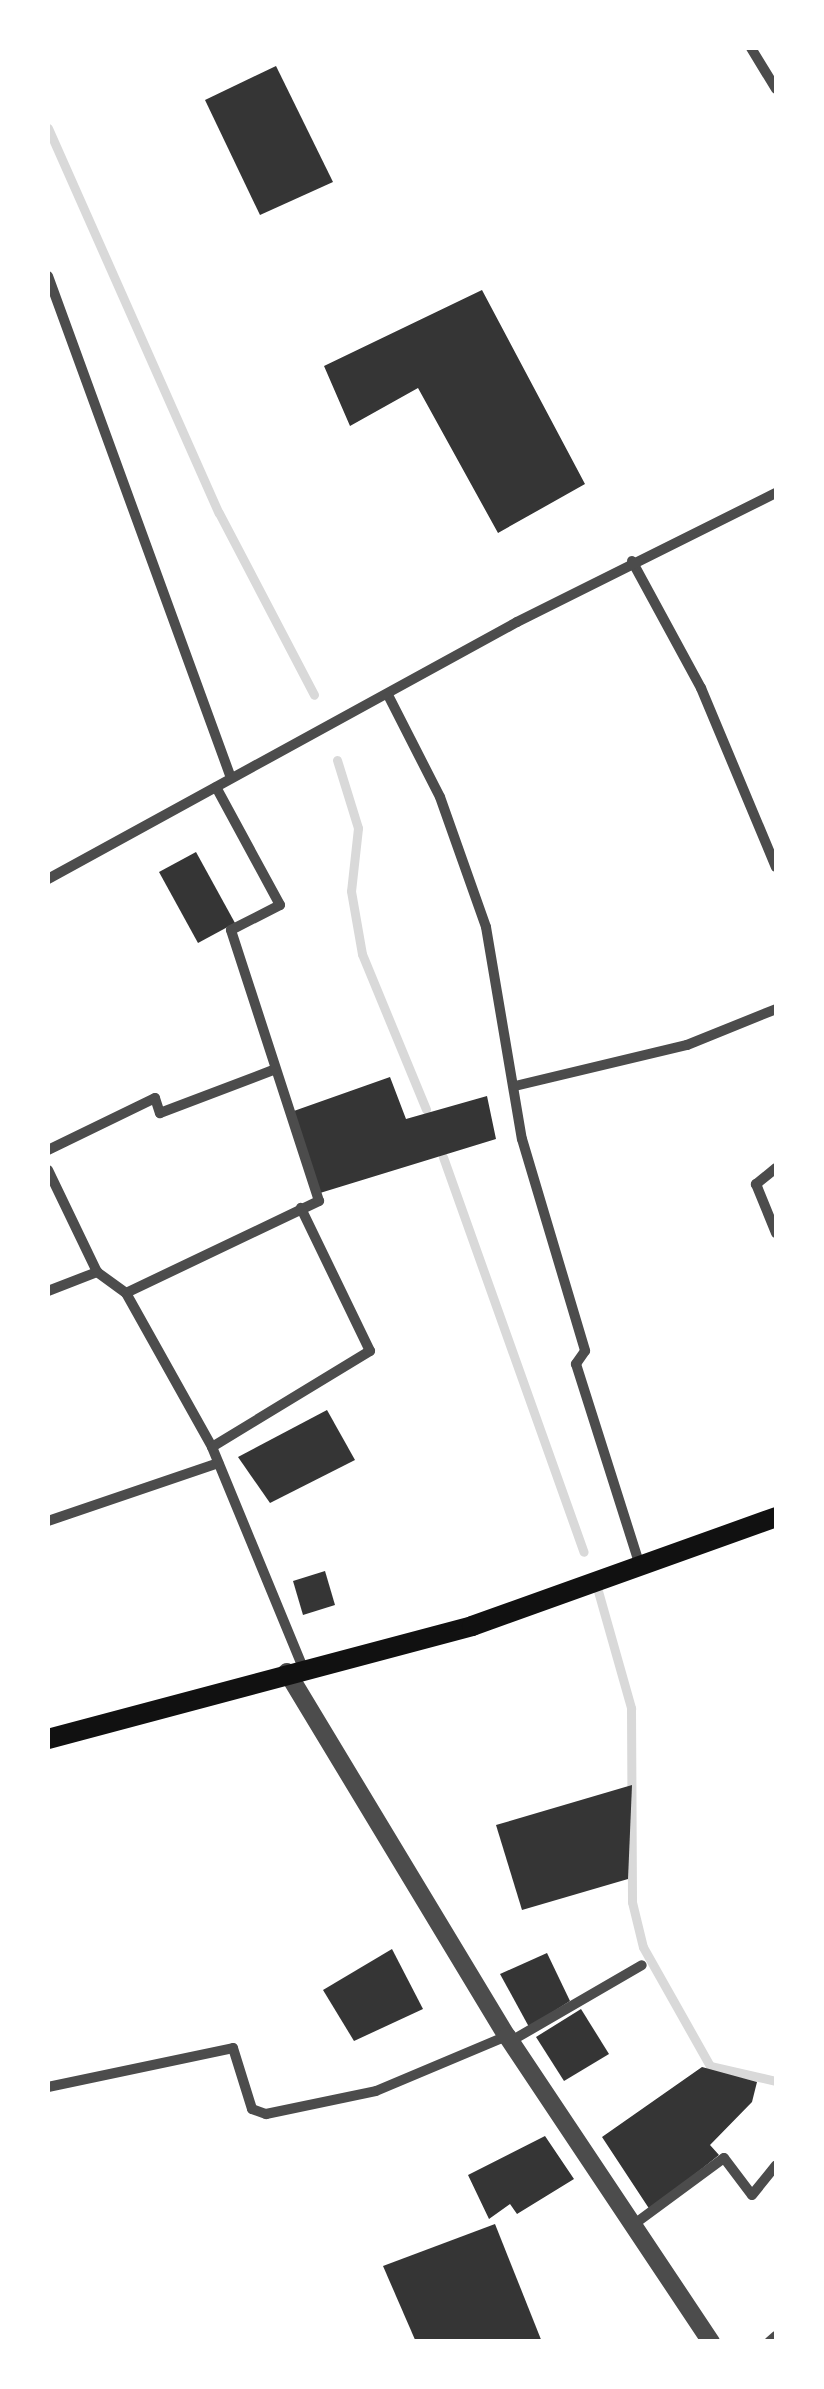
<!DOCTYPE html>
<html>
<head>
<meta charset="utf-8">
<style>
	body { margin:0 }
	#map { position:relative; width:824px; height:2389px; overflow:hidden; background:#fff; font-family:"Titillium Web",sans-serif }
	div>[style] { position:absolute }
	.stream>* { height:9px; margin:-4.5px; padding:0 4.5px; transform-origin:4.5px; border-radius:4.5px; background:#d9d9d9 }
	.building>* { inset:0; background:#353535 }
	.minor>* { height:10px; margin:-5px; padding:0 5px; transform-origin:5px; border-radius:5px; background:#4c4c4c }
	.tertiary>* { height:18px; margin:-9px; padding:0 9px; transform-origin:9px; border-radius:9px; background:#4c4c4c }
	.secondary>* { height:20px; margin:-10px; padding:0 10px; transform-origin:10px; border-radius:10px; background:#111 }
	span { translate:-50% -50%; white-space:nowrap; text-align:center; line-height:1.15; -webkit-text-stroke:8px #fff; paint-order:stroke }
	.frame { position:absolute; inset:0; border:50px solid #fff; pointer-events:none }
</style>
</head>
<body>
<div id="map">
	<div class="stream">
		<i style="left:48px;top:128px;width:421px;rotate:66.1deg"></i>
		<i style="left:219px;top:513px;width:205px;rotate:62.4deg"></i>
		<i style="left:337px;top:760px;width:71px;rotate:72.8deg"></i>
		<i style="left:358px;top:828px;width:63px;rotate:96.3deg"></i>
		<i style="left:351px;top:891px;width:64px;rotate:80.1deg"></i>
		<i style="left:362px;top:954px;width:168px;rotate:67.6deg"></i>
		<i style="left:443px;top:1157px;width:419px;rotate:70.4deg"></i>
		<i style="left:598px;top:1591px;width:122px;rotate:74.2deg"></i>
		<i style="left:631px;top:1708px;width:194px;rotate:89.7deg"></i>
		<i style="left:632px;top:1902px;width:46px;rotate:76.3deg"></i>
		<i style="left:643px;top:1947px;width:137px;rotate:60.6deg"></i>
		<i style="left:710px;top:2066px;width:68px;rotate:12.8deg"></i>
	</div>
	<div class="building">
		<i style="clip-path:polygon(276px 66px,333px 182px,260px 215px,205px 100px)"></i>
		<i style="clip-path:polygon(482px 290px,585px 484px,498px 533px,418px 388px,350px 426px,324px 366px)"></i>
		<i style="clip-path:polygon(196px 852px,235px 923px,198px 943px,159px 872px)"></i>
		<i style="clip-path:polygon(390px 1077px,406px 1119px,487px 1096px,496px 1139px,320px 1193px,291px 1112px)"></i>
		<i style="clip-path:polygon(327px 1410px,355px 1460px,270px 1503px,238px 1457px)"></i>
		<i style="clip-path:polygon(325px 1571px,335px 1605px,303px 1615px,293px 1581px)"></i>
		<i style="clip-path:polygon(632px 1785px,628px 1879px,522px 1910px,496px 1825px)"></i>
		<i style="clip-path:polygon(392px 1949px,423px 2009px,354px 2041px,323px 1990px)"></i>
		<i style="clip-path:polygon(547px 1953px,570px 2001px,529px 2027px,500px 1974px)"></i>
		<i style="clip-path:polygon(581px 2009px,609px 2054px,564px 2081px,536px 2037px)"></i>
		<i style="clip-path:polygon(702px 2067px,757px 2082px,752px 2102px,710px 2145px,719px 2155px,650px 2210px,602px 2137px)"></i>
		<i style="clip-path:polygon(545px 2136px,574px 2179px,517px 2214px,510px 2204px,489px 2219px,468px 2175px)"></i>
		<i style="clip-path:polygon(495px 2224px,542px 2342px,416px 2342px,383px 2266px)"></i>
	</div>
	<div class="minor">
		<i style="left:751px;top:48px;width:48px;rotate:58.6deg"></i>
		<i style="left:48px;top:276px;width:534px;rotate:69.97deg"></i>
		<i style="left:632px;top:561px;width:145px;rotate:61.5deg"></i>
		<i style="left:701px;top:688px;width:194px;rotate:67.3deg"></i>
		<i style="left:388px;top:695px;width:114px;rotate:63deg"></i>
		<i style="left:440px;top:797px;width:138px;rotate:70.5deg"></i>
		<i style="left:486px;top:927px;width:215px;rotate:80.4deg"></i>
		<i style="left:522px;top:1139px;width:221px;rotate:73.4deg"></i>
		<i style="left:585px;top:1351px;width:16px;rotate:125deg"></i>
		<i style="left:576px;top:1364px;width:215px;rotate:72.4deg"></i>
		<i style="left:48px;top:879px;width:535px;rotate:-28.72deg"></i>
		<i style="left:517px;top:622px;width:289px;rotate:-26.5deg"></i>
		<i style="left:515px;top:1086px;width:177px;rotate:-13.4deg"></i>
		<i style="left:687px;top:1045px;width:96px;rotate:-22deg"></i>
		<i style="left:48px;top:1150px;width:119px;rotate:-25.9deg"></i>
		<i style="left:155px;top:1098px;width:16px;rotate:72deg"></i>
		<i style="left:160px;top:1113px;width:121px;rotate:-20.8deg"></i>
		<i style="left:776px;top:1168px;width:26px;rotate:141deg"></i>
		<i style="left:756px;top:1184px;width:53px;rotate:67.8deg"></i>
		<i style="left:48px;top:1170px;width:113px;rotate:64.3deg"></i>
		<i style="left:97px;top:1272px;width:36px;rotate:36deg"></i>
		<i style="left:126px;top:1293px;width:176px;rotate:60.8deg"></i>
		<i style="left:212px;top:1447px;width:239px;rotate:67.6deg"></i>
		<i style="left:48px;top:1291px;width:53px;rotate:-21.2deg"></i>
		<i style="left:126px;top:1293px;width:214px;rotate:-25.5deg"></i>
		<i style="left:319px;top:1201px;width:285px;rotate:-108deg"></i>
		<i style="left:231px;top:930px;width:55px;rotate:-27deg"></i>
		<i style="left:280px;top:905px;width:134px;rotate:-118.5deg"></i>
		<i style="left:212px;top:1447px;width:185px;rotate:-31.3deg"></i>
		<i style="left:370px;top:1351px;width:159px;rotate:-115.8deg"></i>
		<i style="left:48px;top:1521px;width:180px;rotate:-18.8deg"></i>
		<i style="left:511px;top:2041px;width:151px;rotate:-30.1deg"></i>
		<i style="left:48px;top:2087px;width:189px;rotate:-11.9deg"></i>
		<i style="left:233px;top:2048px;width:64px;rotate:72.7deg"></i>
		<i style="left:252px;top:2109px;width:15px;rotate:20deg"></i>
		<i style="left:266px;top:2114px;width:112px;rotate:-11.8deg"></i>
		<i style="left:376px;top:2091px;width:142px;rotate:-22.8deg"></i>
		<i style="left:633px;top:2225px;width:113px;rotate:-36.4deg"></i>
		<i style="left:724px;top:2158px;width:46px;rotate:52.9deg"></i>
		<i style="left:752px;top:2195px;width:38px;rotate:-51deg"></i>
		<i style="left:769px;top:2342px;width:9px;rotate:-41deg"></i>
	</div>
	<div class="tertiary">
		<i style="left:287px;top:1672px;width:425px;rotate:58.9deg"></i>
		<i style="left:507px;top:2036px;width:368px;rotate:56.3deg"></i>
	</div>
	<div class="secondary">
		<i style="left:48px;top:1739px;width:439px;rotate:-14.9deg"></i>
		<i style="left:472px;top:1626px;width:323px;rotate:-19.7deg"></i>
	</div>
	<div class="frame"></div>
</div>
</body>
</html>
